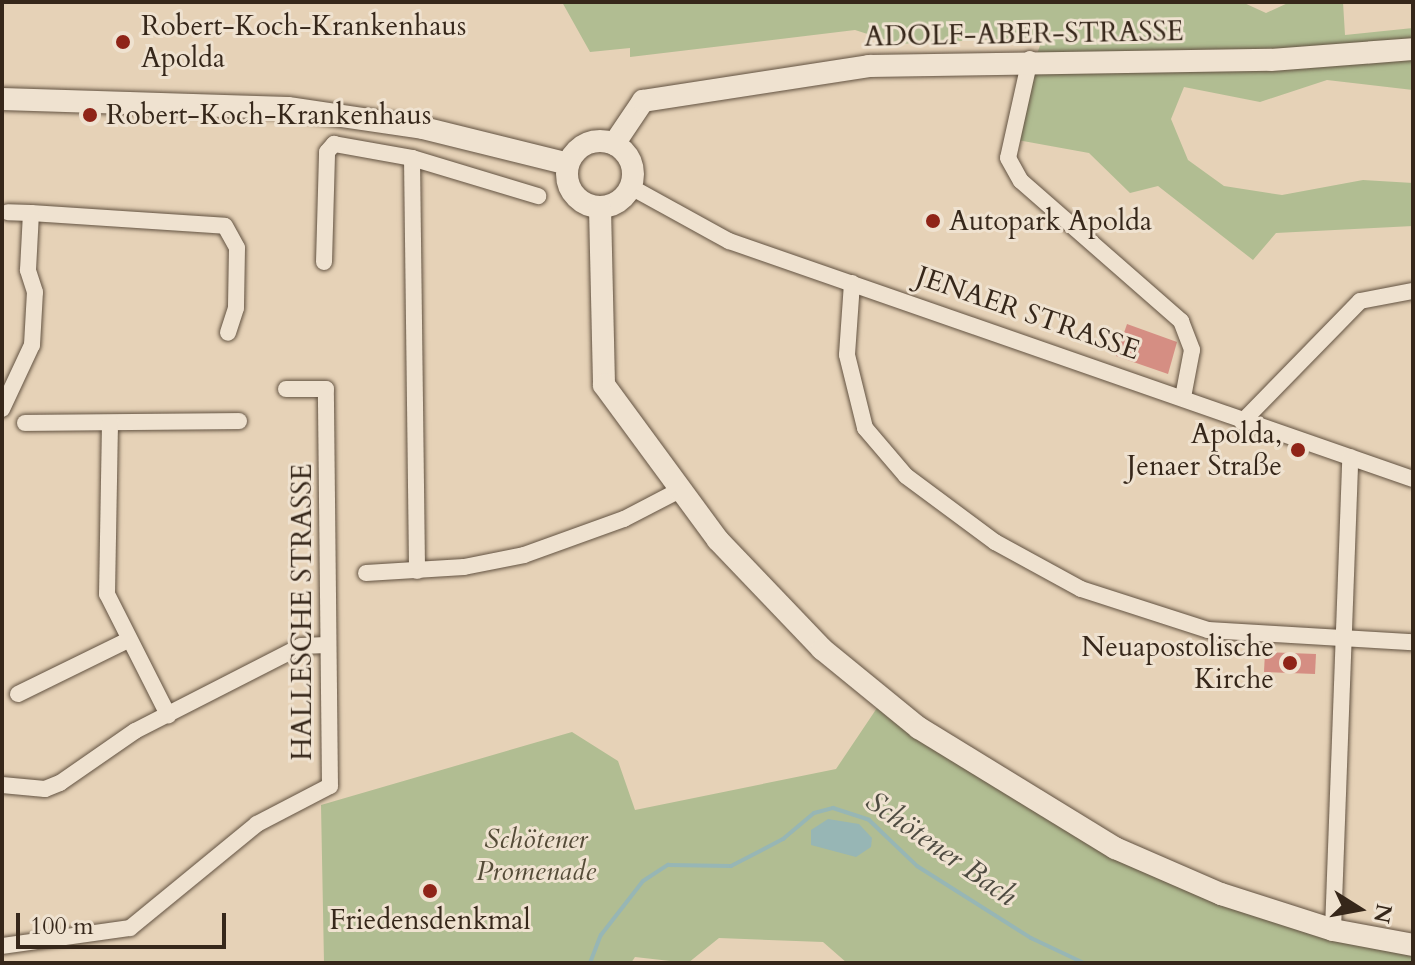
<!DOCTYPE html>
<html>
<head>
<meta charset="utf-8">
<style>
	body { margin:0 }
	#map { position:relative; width:1415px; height:965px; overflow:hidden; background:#e6d2b7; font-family:Cardo,serif }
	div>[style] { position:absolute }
	.green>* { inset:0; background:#b1bd92 }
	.water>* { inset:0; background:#97b6b5 }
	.stream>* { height:4px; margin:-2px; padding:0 2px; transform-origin:2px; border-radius:2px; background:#97b6b5 }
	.building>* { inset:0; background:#d58e83 }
	.roads { filter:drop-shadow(0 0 2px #625241) drop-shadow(0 0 2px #625241) }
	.street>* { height:16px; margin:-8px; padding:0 8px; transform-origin:8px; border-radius:8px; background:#efe2d0 }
	.secondary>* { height:22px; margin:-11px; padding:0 11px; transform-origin:11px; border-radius:11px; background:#efe2d0 }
	.secondary>.ring { margin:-11px; padding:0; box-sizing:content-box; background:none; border:22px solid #efe2d0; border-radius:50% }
	.dots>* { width:22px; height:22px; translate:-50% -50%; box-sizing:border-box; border:4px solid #efe2d0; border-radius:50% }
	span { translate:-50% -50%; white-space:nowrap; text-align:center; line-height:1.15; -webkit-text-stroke:6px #efe2d0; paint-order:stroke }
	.poi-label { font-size:28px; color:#36271a }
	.left { translate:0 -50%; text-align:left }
	.right { translate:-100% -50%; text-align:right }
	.street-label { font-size:28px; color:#36271a }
	.park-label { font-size:28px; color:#554c38; font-style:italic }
	.water-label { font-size:30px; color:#4e4b41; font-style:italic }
	.frame { position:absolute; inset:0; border:4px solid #36271a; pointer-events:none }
	.north { position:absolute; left:1319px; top:869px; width:80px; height:80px; -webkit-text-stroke:6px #efe2d0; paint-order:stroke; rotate:101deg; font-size:22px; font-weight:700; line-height:32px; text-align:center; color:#36271a }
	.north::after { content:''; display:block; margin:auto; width:28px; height:36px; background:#36271a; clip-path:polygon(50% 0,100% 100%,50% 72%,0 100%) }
	.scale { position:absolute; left:16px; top:913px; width:210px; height:36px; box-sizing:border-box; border:4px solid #36271a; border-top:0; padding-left:10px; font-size:24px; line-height:28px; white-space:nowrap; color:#36271a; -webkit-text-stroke:6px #efe2d0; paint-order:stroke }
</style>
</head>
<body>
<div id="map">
	<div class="green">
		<i style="clip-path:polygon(562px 2px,1242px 2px,1266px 13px,1290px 2px,1343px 2px,1345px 35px,1413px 28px,1413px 90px,1327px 80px,1260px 102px,1184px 87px,1171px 119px,1188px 160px,1224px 186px,1282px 195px,1363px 180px,1413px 183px,1413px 226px,1276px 233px,1253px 260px,1158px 186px,1130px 193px,1089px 153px,1007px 138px,1043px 37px,899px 44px,855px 30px,630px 57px,630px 48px,590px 52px)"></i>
		<i style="clip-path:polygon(877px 708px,1057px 825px,1413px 953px,1413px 963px,847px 963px,823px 942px,719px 938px,688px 963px,635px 957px,631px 963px,324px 963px,321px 805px,572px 732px,618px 761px,635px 810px,836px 769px)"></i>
	</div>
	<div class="water">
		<i style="clip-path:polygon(828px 819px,859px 824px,872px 838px,871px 847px,856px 857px,811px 845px,811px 830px)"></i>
	</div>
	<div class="stream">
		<i style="left:590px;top:963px;width:30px;rotate:-69deg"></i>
		<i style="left:601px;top:935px;width:68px;rotate:-52.1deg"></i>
		<i style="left:643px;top:881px;width:30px;rotate:-33deg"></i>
		<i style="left:668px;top:865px;width:63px;rotate:0.9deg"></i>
		<i style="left:731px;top:866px;width:59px;rotate:-27.4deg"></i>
		<i style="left:783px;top:839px;width:40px;rotate:-40deg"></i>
		<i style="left:814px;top:813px;width:20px;rotate:-15deg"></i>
		<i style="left:833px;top:808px;width:38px;rotate:18deg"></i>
		<i style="left:869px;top:820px;width:66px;rotate:43.8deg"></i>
		<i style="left:917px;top:866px;width:135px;rotate:32.3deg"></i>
		<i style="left:1031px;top:938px;width:59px;rotate:25.3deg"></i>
	</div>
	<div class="building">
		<i style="clip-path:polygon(1127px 324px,1177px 342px,1168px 374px,1116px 356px)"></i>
		<i style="clip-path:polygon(1265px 652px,1316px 654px,1315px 674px,1264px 672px)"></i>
	</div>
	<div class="roads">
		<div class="street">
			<i style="left:1030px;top:59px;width:101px;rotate:102.5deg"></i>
			<i style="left:1008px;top:158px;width:26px;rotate:61deg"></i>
			<i style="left:1021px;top:181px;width:213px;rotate:41.2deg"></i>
			<i style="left:1181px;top:321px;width:31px;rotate:69deg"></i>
			<i style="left:1192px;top:350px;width:48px;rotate:100.8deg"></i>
			<i style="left:412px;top:158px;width:413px;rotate:89.3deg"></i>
			<i style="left:631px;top:187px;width:112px;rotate:28.9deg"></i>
			<i style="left:729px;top:241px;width:724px;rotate:19.19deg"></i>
			<i style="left:31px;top:213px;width:194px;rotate:3.8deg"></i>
			<i style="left:225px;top:226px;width:25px;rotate:61deg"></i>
			<i style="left:237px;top:248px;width:60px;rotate:91deg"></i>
			<i style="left:236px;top:308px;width:26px;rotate:108deg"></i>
			<i style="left:324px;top:262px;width:110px;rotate:-88.4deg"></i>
			<i style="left:327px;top:152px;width:11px;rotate:-49deg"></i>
			<i style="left:334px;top:144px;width:79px;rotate:10.2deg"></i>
			<i style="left:412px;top:158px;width:132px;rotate:16.8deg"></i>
			<i style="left:852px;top:283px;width:72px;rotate:94deg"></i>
			<i style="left:847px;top:355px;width:75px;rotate:76.1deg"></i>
			<i style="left:865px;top:428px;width:63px;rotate:49.5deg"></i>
			<i style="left:906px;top:476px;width:111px;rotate:36.6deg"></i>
			<i style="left:995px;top:542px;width:98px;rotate:28.7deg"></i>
			<i style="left:1081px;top:589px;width:133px;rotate:17.9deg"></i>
			<i style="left:1208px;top:630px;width:205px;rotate:3.4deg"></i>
			<i style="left:2px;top:409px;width:71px;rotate:-64.9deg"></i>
			<i style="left:32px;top:345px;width:53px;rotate:-86.8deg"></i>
			<i style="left:35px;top:292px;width:23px;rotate:-108deg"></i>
			<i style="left:28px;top:270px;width:57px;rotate:-87deg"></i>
			<i style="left:31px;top:213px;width:23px;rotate:-178deg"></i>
			<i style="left:1242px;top:422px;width:169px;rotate:-45.7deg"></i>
			<i style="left:1360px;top:301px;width:54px;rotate:-10.7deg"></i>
			<i style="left:25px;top:423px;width:214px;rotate:-0.5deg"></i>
			<i style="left:110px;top:423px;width:171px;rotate:91deg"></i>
			<i style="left:107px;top:594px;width:136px;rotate:63.2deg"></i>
			<i style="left:366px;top:573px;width:98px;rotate:-3.5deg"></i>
			<i style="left:464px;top:567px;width:61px;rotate:-11.3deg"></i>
			<i style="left:524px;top:555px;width:106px;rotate:-19.8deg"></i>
			<i style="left:624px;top:519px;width:61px;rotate:-27.4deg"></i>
			<i style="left:18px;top:694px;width:123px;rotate:-26.1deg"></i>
			<i style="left:2px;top:785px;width:43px;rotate:5.3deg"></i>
			<i style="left:45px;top:789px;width:16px;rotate:-22deg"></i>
			<i style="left:60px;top:783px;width:91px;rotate:-34.7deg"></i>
			<i style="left:135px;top:731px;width:186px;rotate:-27.1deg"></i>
			<i style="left:301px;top:646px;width:26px;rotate:-2deg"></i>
			<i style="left:1333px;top:930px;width:473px;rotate:-87.9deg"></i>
			<i style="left:2px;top:946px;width:129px;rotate:-8deg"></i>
			<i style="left:130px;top:928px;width:164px;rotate:-39.3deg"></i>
			<i style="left:257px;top:824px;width:82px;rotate:-27.5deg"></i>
			<i style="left:330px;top:786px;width:397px;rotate:-90.6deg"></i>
			<i style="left:326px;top:389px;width:40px;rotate:180deg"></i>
		</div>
		<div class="secondary">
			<i style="left:2px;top:99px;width:286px;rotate:1.8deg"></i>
			<i style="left:288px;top:108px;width:136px;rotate:8.4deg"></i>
			<i style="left:423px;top:128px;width:149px;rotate:13.9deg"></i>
			<i class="ring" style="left:567px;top:141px;width:44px;height:44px"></i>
			<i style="left:614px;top:144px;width:52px;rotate:-56deg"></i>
			<i style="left:643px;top:101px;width:229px;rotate:-8.8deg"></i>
			<i style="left:869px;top:66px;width:402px;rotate:-0.9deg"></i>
			<i style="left:1271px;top:60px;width:142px;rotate:-4.4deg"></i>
			<i style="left:600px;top:208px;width:177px;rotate:88.7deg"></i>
			<i style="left:604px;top:385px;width:192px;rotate:53.7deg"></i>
			<i style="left:718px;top:540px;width:151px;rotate:46.3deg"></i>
			<i style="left:822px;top:649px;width:125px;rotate:39.2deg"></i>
			<i style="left:919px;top:728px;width:230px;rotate:31.5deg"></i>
			<i style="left:1115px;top:848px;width:116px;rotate:23.5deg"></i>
			<i style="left:1221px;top:894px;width:118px;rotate:17.8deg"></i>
			<i style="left:1333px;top:930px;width:81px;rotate:10.6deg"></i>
		</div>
	</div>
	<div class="dots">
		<i style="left:123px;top:42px;background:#8f2418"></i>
		<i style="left:90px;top:115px;background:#8f2418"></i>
		<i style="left:933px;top:221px;background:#8f2418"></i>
		<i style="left:1298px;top:450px;background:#8f2418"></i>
		<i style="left:1290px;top:663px;background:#8f2418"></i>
		<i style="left:430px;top:891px;background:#8f2418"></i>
	</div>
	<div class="poi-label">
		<span class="left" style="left:141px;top:42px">Robert-Koch-Krankenhaus<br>Apolda</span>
		<span class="left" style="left:106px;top:115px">Robert-Koch-Krankenhaus</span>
		<span class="left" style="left:949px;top:221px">Autopark Apolda</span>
		<span class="right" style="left:1282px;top:450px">Apolda,<br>Jenaer Straße</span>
		<span class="right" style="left:1274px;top:663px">Neuapostolische<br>Kirche</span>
		<span style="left:430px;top:920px">Friedensdenkmal</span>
	</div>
	<div class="street-label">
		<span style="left:1024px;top:34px;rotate:-1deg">ADOLF-ABER-STRASSE</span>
		<span style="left:1028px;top:313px;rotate:19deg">JENAER STRASSE</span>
		<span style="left:302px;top:612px;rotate:-90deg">HALLESCHE STRASSE</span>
	</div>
	<div class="park-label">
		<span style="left:536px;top:855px">Schötener<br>Promenade</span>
	</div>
	<div class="water-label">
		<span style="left:941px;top:849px;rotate:35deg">Schötener Bach</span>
	</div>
	<div class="frame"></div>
	<div class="north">N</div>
	<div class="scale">100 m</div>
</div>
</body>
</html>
